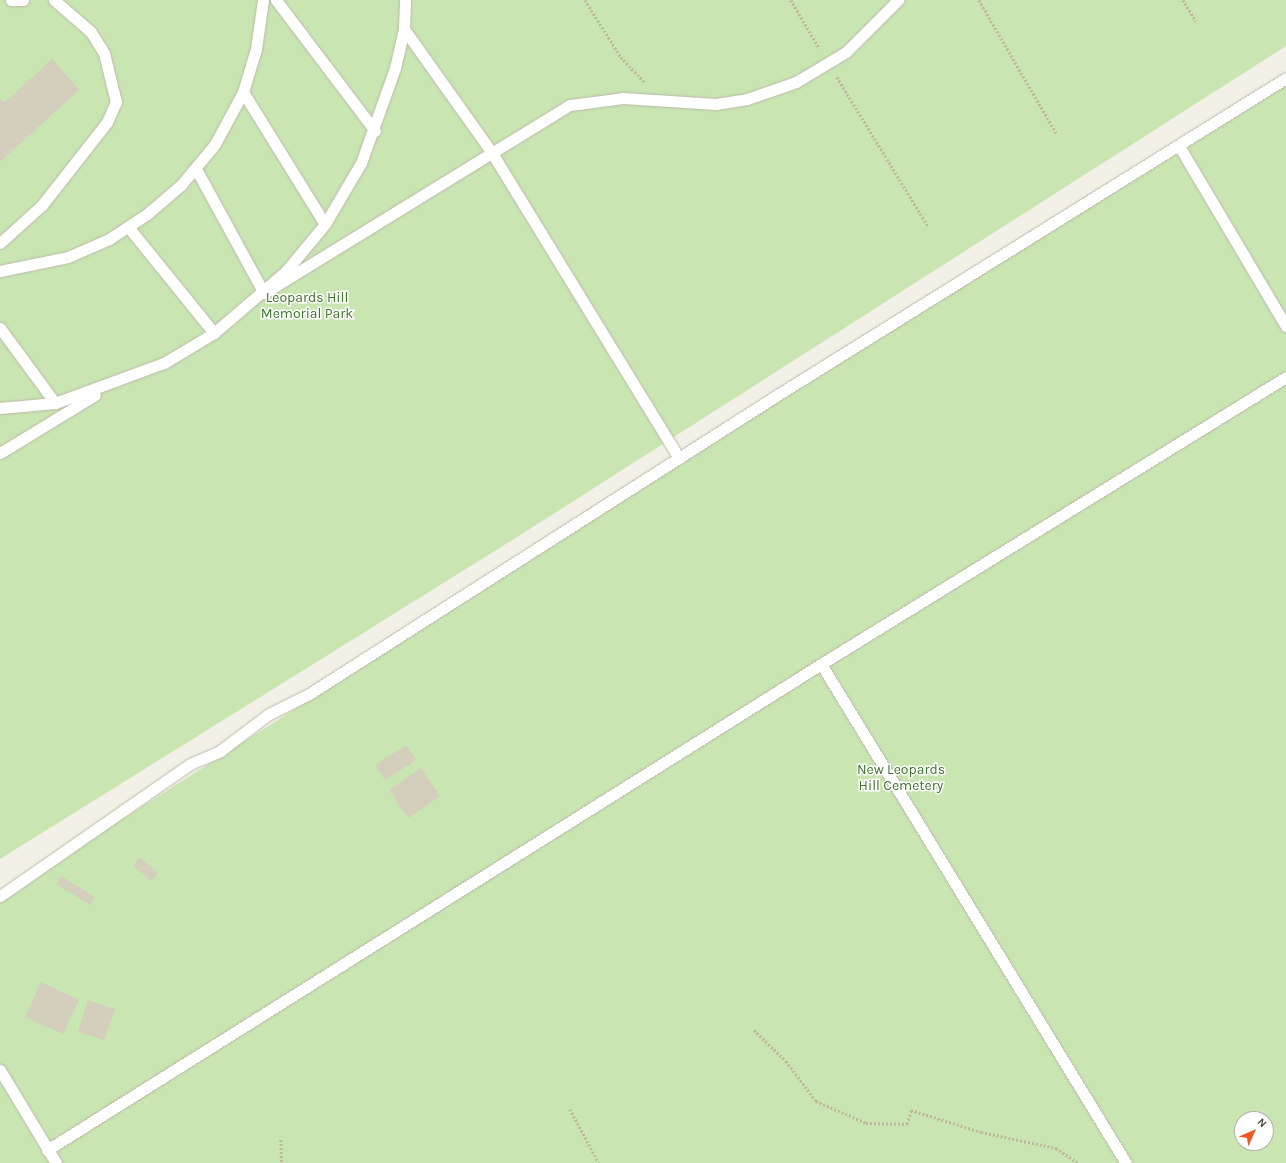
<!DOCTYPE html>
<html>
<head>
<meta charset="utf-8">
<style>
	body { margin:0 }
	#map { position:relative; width:1286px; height:1163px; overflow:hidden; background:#f3f1e7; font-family:Karla,sans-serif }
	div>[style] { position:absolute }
	.green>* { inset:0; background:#c8e5b2 }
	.building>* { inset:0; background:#d4cebd }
	.path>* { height:2.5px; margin-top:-1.25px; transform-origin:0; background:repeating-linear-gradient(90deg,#bfb79c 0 2px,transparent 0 4px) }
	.roads { filter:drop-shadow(0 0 1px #beb9aa) drop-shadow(0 0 1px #beb9aa) }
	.lane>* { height:11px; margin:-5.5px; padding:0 5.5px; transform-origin:5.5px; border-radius:5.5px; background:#fff }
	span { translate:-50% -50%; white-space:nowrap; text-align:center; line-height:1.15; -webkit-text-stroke:3px #fff; paint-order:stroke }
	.park-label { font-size:14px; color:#3f742d }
	.north { position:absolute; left:1234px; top:1111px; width:40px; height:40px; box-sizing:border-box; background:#fff; border:1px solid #b5b3af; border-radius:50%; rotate:45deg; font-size:11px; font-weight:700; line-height:16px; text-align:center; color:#454137 }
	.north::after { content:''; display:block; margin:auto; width:14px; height:18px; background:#ee5a23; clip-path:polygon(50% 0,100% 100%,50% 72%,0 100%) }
</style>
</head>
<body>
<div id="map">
	<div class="green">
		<i style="clip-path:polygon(0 0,1286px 0,1286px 46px,511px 541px,0 859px)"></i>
		<i style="clip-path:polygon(evenodd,1286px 78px,1286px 1163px,0 1163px,0 897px,1286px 78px,1242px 1119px,1266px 1119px,1266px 1143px,1242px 1143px,1242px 1119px)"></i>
	</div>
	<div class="building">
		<i style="clip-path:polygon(52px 59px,79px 90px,0 162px,0 99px,4px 103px)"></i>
		<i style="clip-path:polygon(406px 745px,416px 760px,385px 780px,375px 765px)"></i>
		<i style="clip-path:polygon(421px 768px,440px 796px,408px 818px,389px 790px)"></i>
		<i style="clip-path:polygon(140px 857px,158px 873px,151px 881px,133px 866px)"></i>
		<i style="clip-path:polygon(61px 876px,95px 897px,90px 905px,56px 884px)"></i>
		<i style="clip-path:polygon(41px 982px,79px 1000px,63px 1034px,25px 1017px)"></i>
		<i style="clip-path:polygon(88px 1000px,115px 1009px,104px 1040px,78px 1032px)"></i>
	</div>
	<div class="path">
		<i style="left:585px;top:0;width:67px;rotate:57.7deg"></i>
		<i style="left:621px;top:57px;width:34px;rotate:47deg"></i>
		<i style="left:791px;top:0;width:56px;rotate:59.7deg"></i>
		<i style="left:979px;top:0;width:154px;rotate:59.9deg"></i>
		<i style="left:1183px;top:0;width:25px;rotate:58deg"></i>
		<i style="left:837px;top:77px;width:175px;rotate:58.6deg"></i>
		<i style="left:754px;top:1030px;width:45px;rotate:44.1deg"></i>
		<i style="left:786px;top:1061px;width:50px;rotate:53.1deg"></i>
		<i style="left:816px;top:1101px;width:55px;rotate:23.7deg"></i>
		<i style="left:866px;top:1123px;width:41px;rotate:1.4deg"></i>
		<i style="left:907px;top:1124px;width:15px;rotate:-74deg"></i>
		<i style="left:911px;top:1110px;width:73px;rotate:17.4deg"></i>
		<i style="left:981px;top:1132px;width:77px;rotate:12deg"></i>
		<i style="left:1056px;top:1148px;width:27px;rotate:34deg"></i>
		<i style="left:570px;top:1109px;width:61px;rotate:61.8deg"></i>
		<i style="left:281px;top:1140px;width:23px;rotate:88deg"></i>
	</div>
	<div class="roads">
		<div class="lane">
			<i style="left:11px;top:0;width:12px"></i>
			<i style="left:276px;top:0;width:164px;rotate:52.9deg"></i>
			<i style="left:404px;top:29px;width:152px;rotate:54.6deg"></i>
			<i style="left:492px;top:153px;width:358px;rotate:58.5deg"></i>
			<i style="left:243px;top:92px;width:155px;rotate:58.2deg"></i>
			<i style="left:1179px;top:146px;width:209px;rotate:59.3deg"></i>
			<i style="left:196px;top:169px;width:141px;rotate:61.3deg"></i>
			<i style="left:264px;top:293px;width:359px;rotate:-31.6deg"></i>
			<i style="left:570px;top:105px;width:53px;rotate:-7.5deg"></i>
			<i style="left:623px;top:98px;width:93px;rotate:3.7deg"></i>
			<i style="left:716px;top:104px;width:31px;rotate:-9deg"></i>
			<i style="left:747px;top:99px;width:52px;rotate:-19.1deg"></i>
			<i style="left:796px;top:82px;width:58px;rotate:-31deg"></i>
			<i style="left:846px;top:52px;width:74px;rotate:-45deg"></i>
			<i style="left:129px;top:228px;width:135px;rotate:51deg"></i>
			<i style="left:0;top:243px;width:57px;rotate:-42.1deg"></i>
			<i style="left:42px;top:205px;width:105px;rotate:-51.9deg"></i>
			<i style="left:107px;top:122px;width:22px;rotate:-66deg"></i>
			<i style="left:116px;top:102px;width:50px;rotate:-103.8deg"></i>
			<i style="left:104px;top:53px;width:25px;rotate:-122deg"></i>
			<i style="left:91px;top:32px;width:49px;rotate:-139.1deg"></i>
			<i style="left:0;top:271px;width:69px;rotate:-11.6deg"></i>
			<i style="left:68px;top:257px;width:45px;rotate:-23.7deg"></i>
			<i style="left:109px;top:239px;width:45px;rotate:-33.3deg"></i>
			<i style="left:147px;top:214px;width:45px;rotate:-40.5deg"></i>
			<i style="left:181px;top:185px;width:53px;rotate:-50.3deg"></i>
			<i style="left:215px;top:144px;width:59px;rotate:-61.7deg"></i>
			<i style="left:243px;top:92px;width:45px;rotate:-73.2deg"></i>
			<i style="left:256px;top:49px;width:49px;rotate:-81.9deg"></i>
			<i style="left:0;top:328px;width:93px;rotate:53.7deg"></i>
			<i style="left:0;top:408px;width:55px;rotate:-5.2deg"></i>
			<i style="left:55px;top:403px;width:116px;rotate:-20.2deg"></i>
			<i style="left:164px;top:363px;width:58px;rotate:-31deg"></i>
			<i style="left:214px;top:333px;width:95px;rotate:-40.7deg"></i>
			<i style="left:286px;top:271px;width:61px;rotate:-50.3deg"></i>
			<i style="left:325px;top:224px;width:71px;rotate:-59.5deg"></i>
			<i style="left:361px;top:163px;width:101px;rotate:-70.3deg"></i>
			<i style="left:395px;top:68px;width:40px;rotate:-77deg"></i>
			<i style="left:404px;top:29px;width:29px;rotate:-88deg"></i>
			<i style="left:0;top:453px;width:111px;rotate:-31.4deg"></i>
			<i style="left:821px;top:664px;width:585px;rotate:58.57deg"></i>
			<i style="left:0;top:896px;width:231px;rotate:-34.8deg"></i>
			<i style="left:190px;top:764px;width:33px;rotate:-23deg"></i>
			<i style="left:220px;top:751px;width:61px;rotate:-37.1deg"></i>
			<i style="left:269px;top:714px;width:45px;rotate:-26.6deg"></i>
			<i style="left:309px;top:694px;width:558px;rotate:-32.55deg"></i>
			<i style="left:779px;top:394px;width:597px;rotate:-31.93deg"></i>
			<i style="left:0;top:1070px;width:109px;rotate:58.9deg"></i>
			<i style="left:47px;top:1150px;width:914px;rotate:-32.12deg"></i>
			<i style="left:821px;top:664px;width:546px;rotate:-31.68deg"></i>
		</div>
	</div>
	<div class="park-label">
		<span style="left:307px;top:306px">Leopards Hill<br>Memorial Park</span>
		<span style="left:901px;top:778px">New Leopards<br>Hill Cemetery</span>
	</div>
	<div class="north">N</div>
</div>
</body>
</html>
